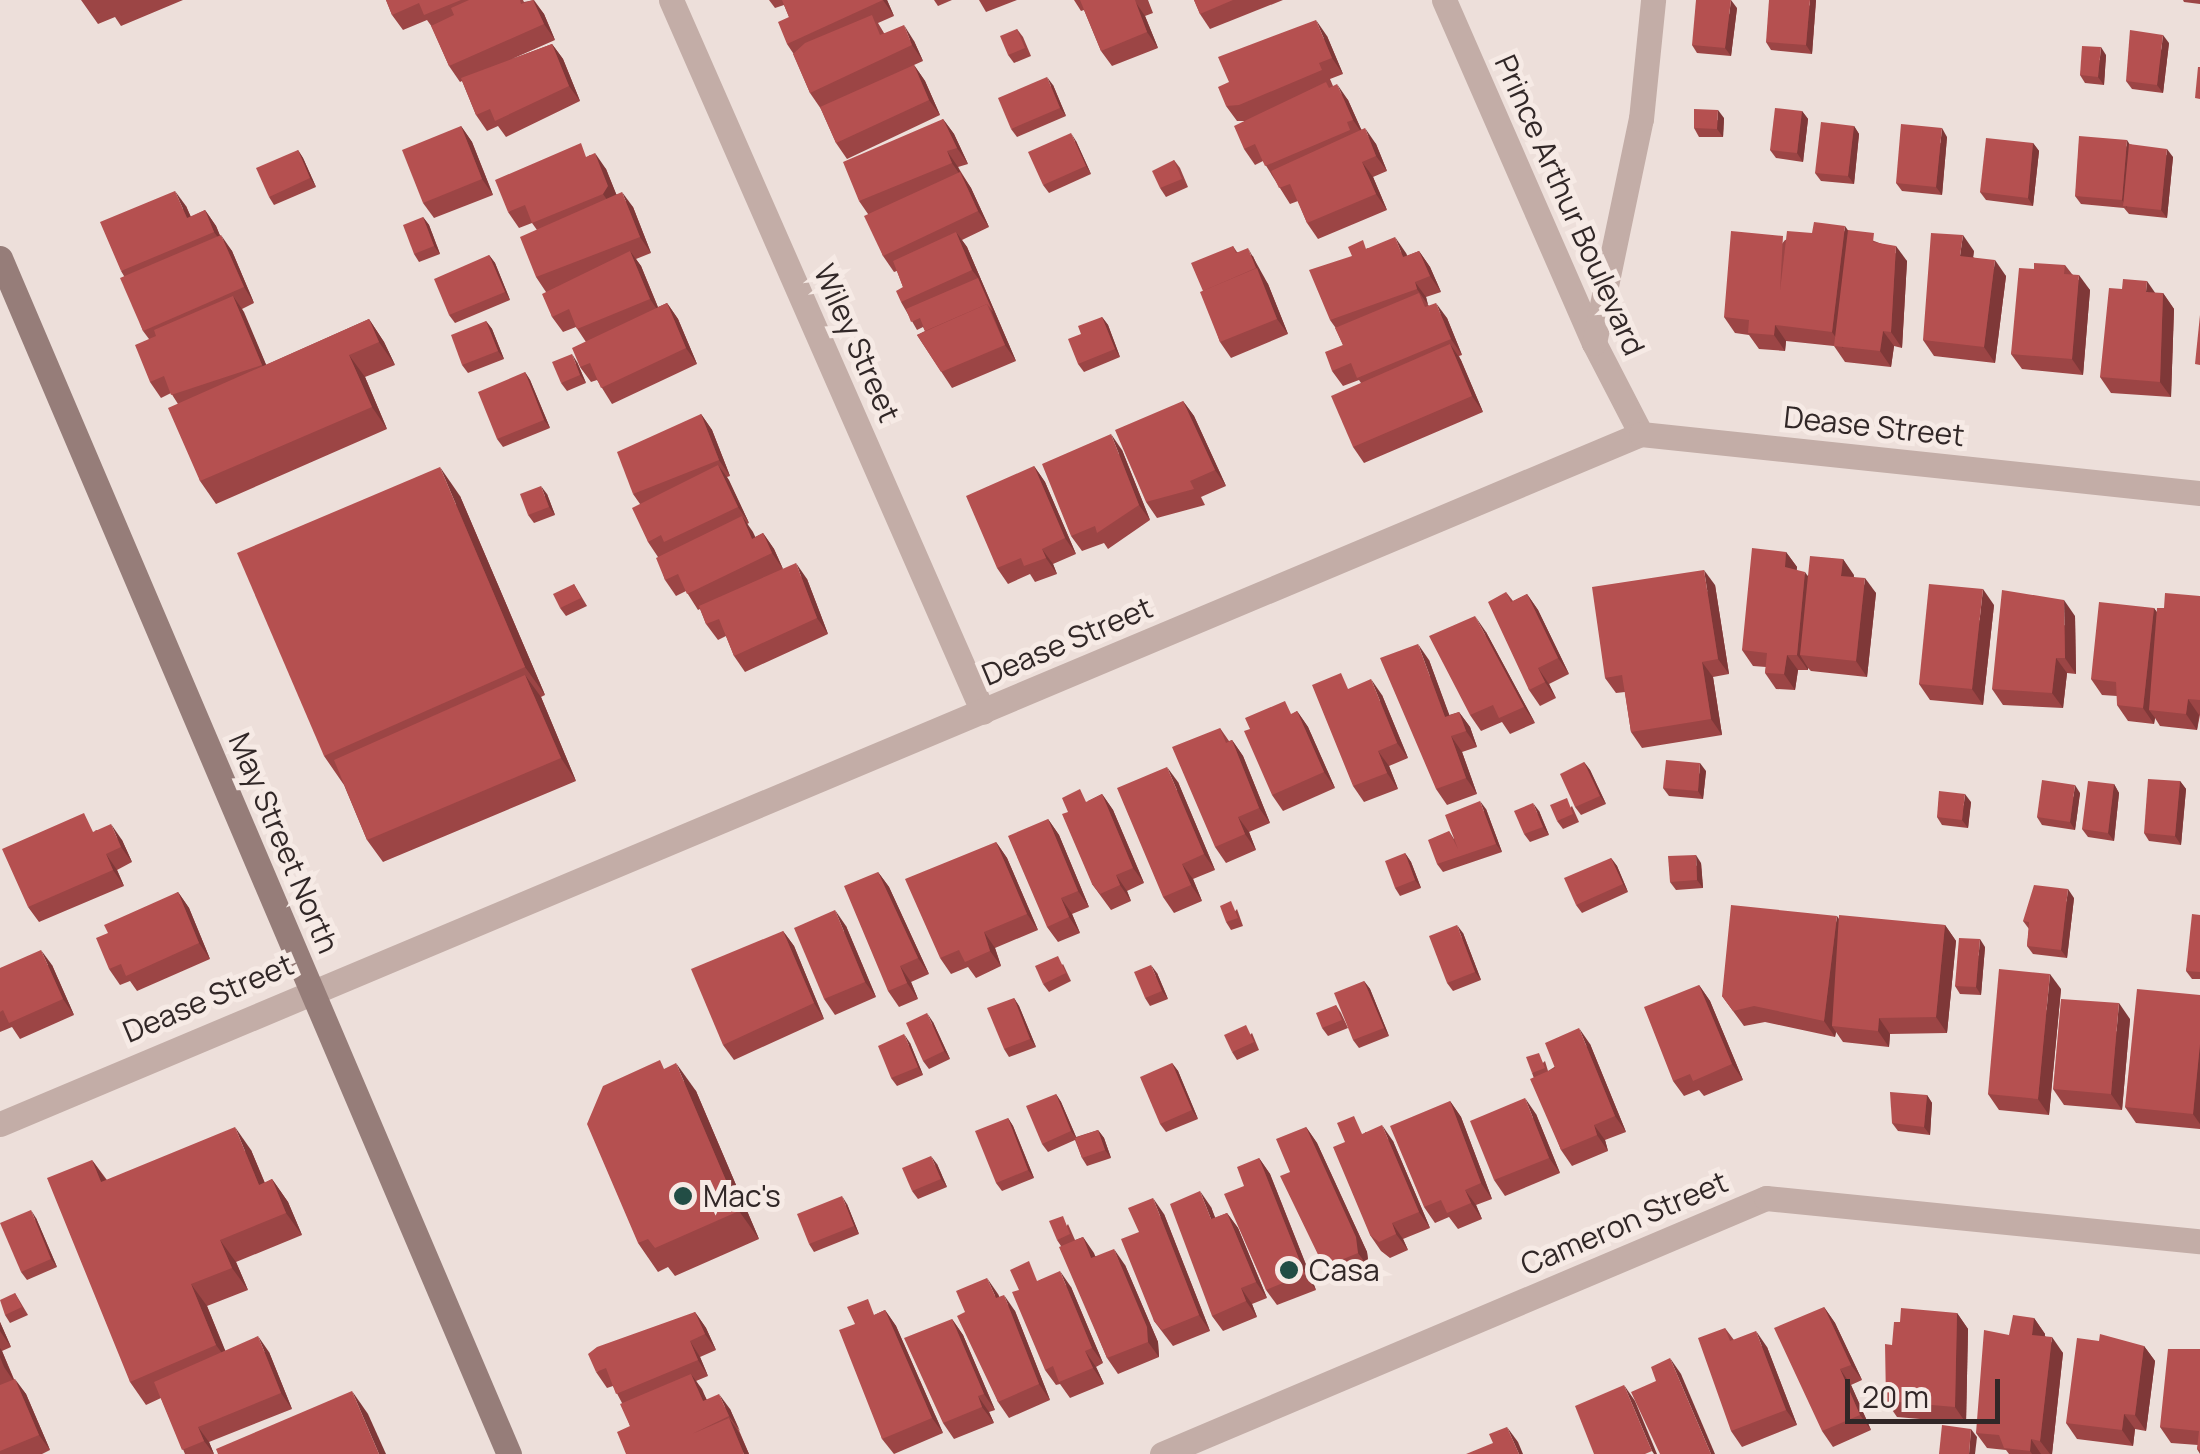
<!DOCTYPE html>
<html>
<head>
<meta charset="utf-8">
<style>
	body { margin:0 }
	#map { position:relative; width:2200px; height:1454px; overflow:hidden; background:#eddfda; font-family:Manrope,sans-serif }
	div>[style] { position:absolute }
	.minor>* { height:25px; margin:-12.5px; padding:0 12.5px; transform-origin:12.5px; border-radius:12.5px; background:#c3ada7 }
	.tertiary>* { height:25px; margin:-12.5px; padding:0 12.5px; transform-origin:12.5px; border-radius:12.5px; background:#c3ada7 }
	.secondary>* { height:25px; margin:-12.5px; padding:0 12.5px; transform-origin:12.5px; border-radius:12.5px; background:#967d79 }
	.wall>* { inset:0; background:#9c4545 }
	.shaded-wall>* { inset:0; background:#7f3838 }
	.building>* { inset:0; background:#b55050 }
	.dots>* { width:28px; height:28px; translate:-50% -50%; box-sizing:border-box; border:5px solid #f6eae5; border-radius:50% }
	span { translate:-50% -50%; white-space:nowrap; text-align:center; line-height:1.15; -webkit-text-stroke:10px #f6eae5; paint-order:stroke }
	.street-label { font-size:30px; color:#312727 }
	.poi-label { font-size:30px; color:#312727 }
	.left { translate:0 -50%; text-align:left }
	.scale { position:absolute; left:1845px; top:1379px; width:155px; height:45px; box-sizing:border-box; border:5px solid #312727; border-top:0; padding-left:12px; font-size:30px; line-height:35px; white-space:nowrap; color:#312727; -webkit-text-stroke:8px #f6eae5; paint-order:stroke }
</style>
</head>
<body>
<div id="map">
	<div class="minor">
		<i style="left:671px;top:0;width:777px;rotate:66.34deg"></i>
		<i style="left:1444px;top:0;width:374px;rotate:66.4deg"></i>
		<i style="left:1594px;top:343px;width:102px;rotate:62.7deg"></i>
		<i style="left:1594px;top:343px;width:229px;rotate:-78.2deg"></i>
		<i style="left:1641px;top:119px;width:120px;rotate:-84.2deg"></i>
		<i style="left:0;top:1124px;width:1780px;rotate:-22.81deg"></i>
		<i style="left:1641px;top:434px;width:562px;rotate:6.03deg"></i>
	</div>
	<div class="tertiary">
		<i style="left:1162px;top:1454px;width:656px;rotate:-22.97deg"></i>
		<i style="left:1766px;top:1198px;width:436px;rotate:5.7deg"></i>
	</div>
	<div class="secondary">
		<i style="left:0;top:258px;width:1300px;rotate:66.95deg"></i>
	</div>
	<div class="wall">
		<i style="clip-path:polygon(81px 0,183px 0,121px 26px,115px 17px,98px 24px)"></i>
		<i style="clip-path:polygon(386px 0,523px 0,524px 2px,534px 0,544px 14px,555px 40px,512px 59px,552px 44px,563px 59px,580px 101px,506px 137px,498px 126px,487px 131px,476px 115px,462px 81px,460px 82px,449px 66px,432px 27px,427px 20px,403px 30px,392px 15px)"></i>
		<i style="clip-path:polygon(769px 0,887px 0,894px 16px,878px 23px,884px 33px,914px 41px,923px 61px,914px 65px,925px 81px,940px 115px,847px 159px,836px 143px,821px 109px,810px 93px,793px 53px,787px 44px,789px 17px,784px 5px,775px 8px)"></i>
		<i style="clip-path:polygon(934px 0,952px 0,938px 6px)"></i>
		<i style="clip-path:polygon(979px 0,1017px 0,986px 12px)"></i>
		<i style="clip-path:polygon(1074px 0,1148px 0,1153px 13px,1145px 16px,1158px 48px,1112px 66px,1101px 51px,1084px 10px,1081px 11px)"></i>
		<i style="clip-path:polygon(1194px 0,1283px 0,1210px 29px,1200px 14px)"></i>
		<i style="clip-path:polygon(1816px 0,1812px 54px,1771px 50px,1766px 42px)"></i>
		<i style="clip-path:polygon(2183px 0,2200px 0,2200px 4px,2184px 2px)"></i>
		<i style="clip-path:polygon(1737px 8px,1731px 56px,1697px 53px,1692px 45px)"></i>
		<i style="clip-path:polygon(1017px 29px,1023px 37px,1031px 56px,1014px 63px,1008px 55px)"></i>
		<i style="clip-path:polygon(1327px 36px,1343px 74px,1330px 79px,1333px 86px,1348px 100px,1361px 129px,1376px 144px,1387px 171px,1373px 177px,1387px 210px,1318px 239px,1307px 223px,1298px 201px,1290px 204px,1263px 161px,1255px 165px,1244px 149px,1244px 121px,1237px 121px,1226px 106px)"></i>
		<i style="clip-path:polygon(2169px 43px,2163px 93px,2132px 89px,2126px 81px)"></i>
		<i style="clip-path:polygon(2106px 55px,2104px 85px,2085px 83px,2080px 75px)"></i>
		<i style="clip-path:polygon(1053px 85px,1066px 116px,1017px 137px,1011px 129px)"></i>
		<i style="clip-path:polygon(1802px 111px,1808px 119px,1803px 162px,1776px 158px,1770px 150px)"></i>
		<i style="clip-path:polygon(1724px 118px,1723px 137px,1699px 137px,1694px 128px)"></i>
		<i style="clip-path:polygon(943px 119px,954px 134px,968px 164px,958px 167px,971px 188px,989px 227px,962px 240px,967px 247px,1016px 361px,952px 388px,917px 335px,925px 331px,923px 327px,917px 330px,901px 302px,903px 287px,897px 271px,894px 272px,883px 256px,868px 214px,859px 201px)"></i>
		<i style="clip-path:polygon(461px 126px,472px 142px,493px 195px,434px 218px,423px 203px)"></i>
		<i style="clip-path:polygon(1854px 126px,1859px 134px,1854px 184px,1821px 181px,1815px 173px)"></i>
		<i style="clip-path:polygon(1947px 137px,1942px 195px,1902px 191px,1896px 183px)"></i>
		<i style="clip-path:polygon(1076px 141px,1091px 174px,1049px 193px,1043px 185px)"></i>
		<i style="clip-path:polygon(2033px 143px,2039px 151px,2033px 206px,1986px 200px,1980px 192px)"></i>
		<i style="clip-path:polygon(2129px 144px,2173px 157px,2167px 218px,2129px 214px,2124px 208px,2081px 204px,2075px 196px)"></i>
		<i style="clip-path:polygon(298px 150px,303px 158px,316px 187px,274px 205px,269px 197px)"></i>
		<i style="clip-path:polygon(590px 155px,606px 169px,616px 194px,633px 207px,651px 253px,636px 259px,641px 266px,658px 307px,667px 303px,678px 319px,697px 364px,612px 404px,597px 380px,591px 382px,580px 367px,586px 342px,576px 327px,563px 332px,552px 317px,546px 292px,536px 277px,537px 230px,532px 223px,519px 228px,508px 212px)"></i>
		<i style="clip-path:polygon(1174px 160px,1180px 168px,1188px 187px,1166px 197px,1160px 188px)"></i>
		<i style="clip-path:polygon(186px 206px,191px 217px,205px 210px,216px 226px,220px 236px,232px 251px,254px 303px,242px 309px,266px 365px,369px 319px,384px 342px,395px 365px,365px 377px,387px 429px,216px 504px,200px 481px,178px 404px,171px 393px,161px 398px,150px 382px,149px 339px,143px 331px,124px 276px,121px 271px)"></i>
		<i style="clip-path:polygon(423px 217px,429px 225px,440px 254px,419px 262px,414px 254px)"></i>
		<i style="clip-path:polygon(1848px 231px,1882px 244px,1907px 261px,1902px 348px,1894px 346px,1891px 367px,1845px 362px,1834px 346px,1786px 341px,1785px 351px,1759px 349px,1749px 335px,1735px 333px,1724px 317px,1785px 240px,1812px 233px)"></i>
		<i style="clip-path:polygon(1233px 246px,1237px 252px,1253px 256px,1261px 275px,1268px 284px,1288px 334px,1231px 358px,1220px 342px,1203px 291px)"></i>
		<i style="clip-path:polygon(1368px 248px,1406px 253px,1407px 256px,1419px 251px,1430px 267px,1441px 292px,1426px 297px,1428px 305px,1447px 318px,1462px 355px,1459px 356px,1483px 412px,1364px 463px,1353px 447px,1361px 383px,1359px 380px,1343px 386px,1332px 371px,1343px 345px,1335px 327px,1330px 320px,1352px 256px)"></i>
		<i style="clip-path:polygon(1974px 251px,1973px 257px,2006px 276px,1995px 363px,1934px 356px,1923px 340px)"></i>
		<i style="clip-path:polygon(489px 255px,495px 263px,510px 300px,455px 323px,449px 315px)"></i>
		<i style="clip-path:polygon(2065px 265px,2072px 274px,2090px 290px,2083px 375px,2022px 369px,2011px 354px,2034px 269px)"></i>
		<i style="clip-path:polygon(2155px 293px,2163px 293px,2174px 309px,2171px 397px,2111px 393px,2100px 377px)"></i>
		<i style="clip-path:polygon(1102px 317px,1108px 325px,1120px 357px,1084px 372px,1078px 364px,1081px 334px)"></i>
		<i style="clip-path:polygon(486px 321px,492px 329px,504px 359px,468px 373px,462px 365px)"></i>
		<i style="clip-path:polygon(577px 362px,586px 383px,567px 391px,561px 383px)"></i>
		<i style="clip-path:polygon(525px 372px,530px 380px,550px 428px,503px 447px,497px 439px)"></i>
		<i style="clip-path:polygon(1183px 401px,1194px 416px,1226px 486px,1201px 497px,1205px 505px,1157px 518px,1146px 502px)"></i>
		<i style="clip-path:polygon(701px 414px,712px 430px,730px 476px,727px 477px,749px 523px,747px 524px,755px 537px,763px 533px,774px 549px,783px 569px,807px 579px,828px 634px,745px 672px,734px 656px,726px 636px,718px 640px,706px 624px,700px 609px,698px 610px,686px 591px,676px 596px,665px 580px,658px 557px,648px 542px,640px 504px,633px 494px)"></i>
		<i style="clip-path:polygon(1122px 450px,1150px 520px,1108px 549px,1104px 543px,1082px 551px,1071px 536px)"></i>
		<i style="clip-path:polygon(1034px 466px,1045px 482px,1076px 554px,1053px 564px,1057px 574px,1035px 582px,1030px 574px,1008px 584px,997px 568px)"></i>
		<i style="clip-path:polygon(547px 494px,555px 515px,534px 523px,528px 515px)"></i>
		<i style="clip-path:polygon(460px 496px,545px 695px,541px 697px,576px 781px,383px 862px,367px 840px,344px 785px,324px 756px)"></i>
		<i style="clip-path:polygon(1786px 552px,1797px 567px,1796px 570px,1808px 576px,1843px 559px,1854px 577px,1876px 593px,1867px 677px,1811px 671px,1808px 668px,1808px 670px,1798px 670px,1795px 690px,1776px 689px,1765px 673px,1766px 667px,1753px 666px,1742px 650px)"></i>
		<i style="clip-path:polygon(574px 584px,587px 606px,566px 616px,560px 608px)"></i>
		<i style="clip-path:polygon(1715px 585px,1729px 674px,1713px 677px,1722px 735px,1642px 748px,1631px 732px,1625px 692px,1616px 693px,1605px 678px)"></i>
		<i style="clip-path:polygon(1506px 592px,1513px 601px,1527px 594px,1538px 610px,1569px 674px,1549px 684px,1556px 698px,1540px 706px,1529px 690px)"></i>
		<i style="clip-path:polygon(2200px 596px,2200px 715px,2197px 730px,2160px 726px,2155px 718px,2154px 724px,2128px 721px,2117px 705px,2117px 696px,2102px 695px,2091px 679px,2154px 608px,2157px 613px,2164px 608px)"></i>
		<i style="clip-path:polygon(1994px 605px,1983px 705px,1930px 700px,1919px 684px)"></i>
		<i style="clip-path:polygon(2075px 616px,2076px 674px,2067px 673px,2063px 708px,2003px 705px,1992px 689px)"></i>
		<i style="clip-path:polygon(1486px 632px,1535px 723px,1510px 734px,1502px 722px,1481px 731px,1470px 715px)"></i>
		<i style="clip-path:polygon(1429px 660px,1449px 715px,1459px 712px,1470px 727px,1477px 747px,1462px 752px,1477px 794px,1447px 805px,1436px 789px)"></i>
		<i style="clip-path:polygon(1382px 695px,1408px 758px,1389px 766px,1398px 789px,1364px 802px,1353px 786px)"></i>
		<i style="clip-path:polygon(1297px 711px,1308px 727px,1335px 788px,1283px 811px,1272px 795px,1294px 713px)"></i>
		<i style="clip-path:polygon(1220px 728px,1229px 741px,1232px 740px,1243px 756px,1270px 823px,1249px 832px,1256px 850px,1226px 863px,1215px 847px)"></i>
		<i style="clip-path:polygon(1584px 762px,1590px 770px,1606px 804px,1581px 815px,1575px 807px)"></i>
		<i style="clip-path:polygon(1706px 771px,1703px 799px,1669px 796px,1663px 788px)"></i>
		<i style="clip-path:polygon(2180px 781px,2186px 789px,2181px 845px,2149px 841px,2144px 833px)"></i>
		<i style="clip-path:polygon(1178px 782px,1215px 870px,1193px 879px,1202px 901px,1174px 913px,1163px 897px)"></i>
		<i style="clip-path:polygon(2114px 784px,2119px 793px,2114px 841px,2088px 837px,2082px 829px)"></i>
		<i style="clip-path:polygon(2080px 793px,2075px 830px,2042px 825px,2037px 817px)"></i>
		<i style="clip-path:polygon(1102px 794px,1113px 810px,1144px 883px,1127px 891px,1131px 901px,1111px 910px,1092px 884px,1088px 801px)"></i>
		<i style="clip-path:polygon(1971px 802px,1968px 828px,1942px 825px,1937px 817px)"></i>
		<i style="clip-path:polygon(1572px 806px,1579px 822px,1563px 829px,1557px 821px)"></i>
		<i style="clip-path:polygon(1486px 809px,1502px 852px,1443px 872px,1437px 864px,1449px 831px,1454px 839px)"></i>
		<i style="clip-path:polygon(1539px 811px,1549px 835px,1530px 842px,1524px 834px)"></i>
		<i style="clip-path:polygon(1048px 819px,1059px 835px,1089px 907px,1072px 914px,1080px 933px,1058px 942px,1047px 927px)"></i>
		<i style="clip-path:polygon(96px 830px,122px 840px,132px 862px,117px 870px,124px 886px,39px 922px,28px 907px)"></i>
		<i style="clip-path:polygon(996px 842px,1007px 858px,1038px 930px,995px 948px,1001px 966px,976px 978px,968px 967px,951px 974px,940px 958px)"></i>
		<i style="clip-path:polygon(1405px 853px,1411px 862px,1421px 888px,1400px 896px,1395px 888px)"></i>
		<i style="clip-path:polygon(1611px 858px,1617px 866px,1628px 892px,1582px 913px,1576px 905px)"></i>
		<i style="clip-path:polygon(1701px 863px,1703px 888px,1676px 890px,1670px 882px)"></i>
		<i style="clip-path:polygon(878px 872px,889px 887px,929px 974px,911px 982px,918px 999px,899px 1007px,888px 991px)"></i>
		<i style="clip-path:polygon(178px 892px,189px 908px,210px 959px,137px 991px,130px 981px,120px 985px,109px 969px,108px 933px)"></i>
		<i style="clip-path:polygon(2074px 898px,2067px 958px,2033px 954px,2027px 946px,2029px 929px,2023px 921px)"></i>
		<i style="clip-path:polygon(1237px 909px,1243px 926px,1231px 930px,1226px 922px)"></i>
		<i style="clip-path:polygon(2200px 915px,2200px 979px,2192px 979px,2186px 971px)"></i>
		<i style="clip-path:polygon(1839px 920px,1945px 925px,1956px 941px,1947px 1033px,1890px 1034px,1889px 1047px,1843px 1042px,1836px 1032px,1835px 1037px,1765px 1022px,1744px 1026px,1722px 996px)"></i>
		<i style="clip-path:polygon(846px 926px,876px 997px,835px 1015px,824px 999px)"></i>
		<i style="clip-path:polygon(783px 931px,794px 946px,824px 1019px,734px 1060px,723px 1045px)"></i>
		<i style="clip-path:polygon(1463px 933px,1481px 980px,1453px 991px,1447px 983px)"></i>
		<i style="clip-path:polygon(1985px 947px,1981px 995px,1960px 994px,1955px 986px)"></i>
		<i style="clip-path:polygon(1063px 964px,1071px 981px,1049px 992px,1043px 984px)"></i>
		<i style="clip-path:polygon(52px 965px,74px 1015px,20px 1039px,12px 1027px,0 1032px,0 968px)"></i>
		<i style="clip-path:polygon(1157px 973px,1168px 999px,1150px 1006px,1145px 998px)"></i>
		<i style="clip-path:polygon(1364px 981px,1370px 989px,1389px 1036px,1359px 1048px,1353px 1040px)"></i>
		<i style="clip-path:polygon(1699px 985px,1710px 1001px,1743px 1080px,1704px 1096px,1699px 1090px,1684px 1096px,1673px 1081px)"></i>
		<i style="clip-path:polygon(2061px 989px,2049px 1115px,1999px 1110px,1988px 1094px)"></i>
		<i style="clip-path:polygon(2200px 995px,2200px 1129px,2136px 1123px,2125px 1107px)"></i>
		<i style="clip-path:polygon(1014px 998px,1019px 1006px,1036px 1047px,1009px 1057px,1004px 1049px)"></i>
		<i style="clip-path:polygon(1336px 1005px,1341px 1013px,1348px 1028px,1328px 1036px,1322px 1028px)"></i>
		<i style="clip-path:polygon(2130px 1019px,2122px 1110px,2064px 1105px,2053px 1089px)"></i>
		<i style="clip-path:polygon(933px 1022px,950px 1059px,929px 1069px,923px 1061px)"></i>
		<i style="clip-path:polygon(1252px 1033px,1259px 1050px,1237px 1060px,1232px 1052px)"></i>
		<i style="clip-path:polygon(910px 1043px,923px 1075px,897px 1086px,891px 1078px)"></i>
		<i style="clip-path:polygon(1590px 1044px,1626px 1132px,1605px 1140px,1608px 1151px,1572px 1166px,1561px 1150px,1532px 1073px,1545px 1061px,1548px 1071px)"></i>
		<i style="clip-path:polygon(1172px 1063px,1178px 1071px,1198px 1119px,1166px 1132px,1160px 1124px)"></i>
		<i style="clip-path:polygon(666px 1068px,696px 1091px,759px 1239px,675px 1276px,668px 1267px,658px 1272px,638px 1243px)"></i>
		<i style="clip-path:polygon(1056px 1094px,1061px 1102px,1076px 1137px,1098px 1130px,1104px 1138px,1111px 1158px,1087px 1166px,1082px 1158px,1075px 1140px,1048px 1152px,1042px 1144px)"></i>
		<i style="clip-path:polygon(1927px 1095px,1932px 1103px,1930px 1135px,1898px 1131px,1892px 1123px)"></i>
		<i style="clip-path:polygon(1450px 1101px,1461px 1117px,1492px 1199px,1476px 1205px,1482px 1219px,1458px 1229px,1449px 1217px,1435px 1223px,1424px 1207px)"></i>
		<i style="clip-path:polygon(1536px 1114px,1560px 1173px,1505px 1196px,1494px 1180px)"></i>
		<i style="clip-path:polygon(1008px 1118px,1013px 1126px,1034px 1178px,1002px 1191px,996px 1183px)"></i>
		<i style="clip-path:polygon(1306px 1127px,1317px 1143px,1367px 1252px,1369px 1268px,1335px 1283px,1324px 1267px,1290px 1172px)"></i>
		<i style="clip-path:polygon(1365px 1132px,1393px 1141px,1430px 1228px,1403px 1239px,1408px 1250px,1390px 1258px,1381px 1251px,1370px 1235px)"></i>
		<i style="clip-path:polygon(251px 1150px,265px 1183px,272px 1179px,288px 1202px,302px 1235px,236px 1262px,248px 1290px,207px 1306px,225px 1351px,269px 1352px,292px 1409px,209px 1442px,214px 1454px,185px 1454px,161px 1398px,146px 1405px,130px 1382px,92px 1160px,107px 1180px)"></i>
		<i style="clip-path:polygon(1259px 1158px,1270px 1174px,1316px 1290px,1277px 1305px,1266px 1290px,1244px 1186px)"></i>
		<i style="clip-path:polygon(937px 1164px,947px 1187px,918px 1199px,912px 1191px)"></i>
		<i style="clip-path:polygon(847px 1204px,859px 1234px,814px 1252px,809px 1244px)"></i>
		<i style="clip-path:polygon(1211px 1207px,1215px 1218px,1227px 1213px,1238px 1228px,1267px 1298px,1252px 1304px,1257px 1317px,1223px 1331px,1212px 1316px)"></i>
		<i style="clip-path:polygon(1164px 1214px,1210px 1331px,1173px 1346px,1154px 1321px,1139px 1232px)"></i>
		<i style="clip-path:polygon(36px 1218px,57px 1267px,27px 1280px,21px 1272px)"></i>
		<i style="clip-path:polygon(1068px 1224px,1075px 1240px,1083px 1237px,1095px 1256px,1125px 1265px,1158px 1342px,1159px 1357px,1118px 1374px,1107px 1358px,1061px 1246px,1057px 1240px)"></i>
		<i style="clip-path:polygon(1041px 1279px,1071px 1287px,1103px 1363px,1096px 1367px,1104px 1384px,1070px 1398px,1060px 1384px,1056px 1385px,1045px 1370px)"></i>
		<i style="clip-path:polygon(15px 1293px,28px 1315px,10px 1323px,5px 1315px)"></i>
		<i style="clip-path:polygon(998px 1294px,999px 1297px,1015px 1311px,1050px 1400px,1009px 1418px,998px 1402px,965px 1312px)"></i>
		<i style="clip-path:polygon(1824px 1307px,1835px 1323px,1862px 1380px,1851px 1385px,1871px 1430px,1833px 1447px,1822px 1431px)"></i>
		<i style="clip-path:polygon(885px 1310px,896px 1326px,943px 1433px,894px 1454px,882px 1439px,855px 1324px)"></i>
		<i style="clip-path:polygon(695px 1312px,706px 1328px,716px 1350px,700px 1357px,708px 1376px,696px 1381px,707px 1400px,730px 1409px,749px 1454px,630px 1426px,622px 1403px,613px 1386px,607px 1388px,596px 1372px)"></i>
		<i style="clip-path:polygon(1957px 1313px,1968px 1329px,1966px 1423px,1897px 1417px,1886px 1401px,1900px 1322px)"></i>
		<i style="clip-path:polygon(2034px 1318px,2045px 1334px,2045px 1336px,2063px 1353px,2052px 1454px,2009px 1454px,2006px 1450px,1987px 1448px,1976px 1433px,2009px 1335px)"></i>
		<i style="clip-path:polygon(952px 1319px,963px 1335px,995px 1410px,989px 1412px,994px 1423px,954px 1439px,943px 1423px)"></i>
		<i style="clip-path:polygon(0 1322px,11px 1347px,2px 1351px,14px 1379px,26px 1394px,50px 1450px,42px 1454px,0 1454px)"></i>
		<i style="clip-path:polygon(1725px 1328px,1734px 1340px,1767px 1347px,1797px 1425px,1742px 1447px,1731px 1431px)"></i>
		<i style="clip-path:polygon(2144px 1346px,2155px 1361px,2146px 1431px,2135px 1429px,2133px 1446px,2077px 1439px,2066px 1423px)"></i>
		<i style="clip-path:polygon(2200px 1349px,2200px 1454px,2197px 1449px,2198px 1445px,2171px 1443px,2160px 1427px)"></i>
	</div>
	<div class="shaded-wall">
		<i style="clip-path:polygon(533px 0,544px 14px,555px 40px,544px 24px)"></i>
		<i style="clip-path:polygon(883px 0,887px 0,894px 16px)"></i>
		<i style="clip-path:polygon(1134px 0,1145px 16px,1158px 48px,1147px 32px)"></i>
		<i style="clip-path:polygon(1731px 0,1737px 8px,1731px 56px,1725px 48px)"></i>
		<i style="clip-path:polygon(1810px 0,1816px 0,1812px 54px,1806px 45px)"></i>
		<i style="clip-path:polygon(1316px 20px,1327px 36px,1343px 74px,1332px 58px)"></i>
		<i style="clip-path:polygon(904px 25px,914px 41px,923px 61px,912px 45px)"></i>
		<i style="clip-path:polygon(2163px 35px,2169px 43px,2163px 93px,2157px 85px)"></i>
		<i style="clip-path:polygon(552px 44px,563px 59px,580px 101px,569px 86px)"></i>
		<i style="clip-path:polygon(2101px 47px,2106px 55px,2104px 85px,2098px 77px)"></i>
		<i style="clip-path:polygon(914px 65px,925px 81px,940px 115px,929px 100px)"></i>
		<i style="clip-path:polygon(1047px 77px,1053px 85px,1066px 116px,1060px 108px)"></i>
		<i style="clip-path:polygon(1337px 84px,1348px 100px,1364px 136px,1353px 120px)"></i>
		<i style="clip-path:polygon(1718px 110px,1724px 118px,1723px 137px,1717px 129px)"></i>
		<i style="clip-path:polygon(1802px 111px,1808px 119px,1803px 162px,1797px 153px)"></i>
		<i style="clip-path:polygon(943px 119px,954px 134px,968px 164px,957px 148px)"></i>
		<i style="clip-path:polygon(461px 126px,472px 142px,493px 195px,482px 179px)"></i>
		<i style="clip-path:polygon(1854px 126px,1859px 134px,1854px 184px,1848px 176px)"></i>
		<i style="clip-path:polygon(1365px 128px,1376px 144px,1387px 171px,1376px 156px)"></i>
		<i style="clip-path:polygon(1942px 128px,1947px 137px,1942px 195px,1936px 187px)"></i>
		<i style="clip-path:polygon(1071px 133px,1076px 141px,1091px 174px,1086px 166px)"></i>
		<i style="clip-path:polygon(2127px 140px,2132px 148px,2127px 208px,2122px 200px)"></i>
		<i style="clip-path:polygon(2033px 143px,2039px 151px,2033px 206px,2028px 198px)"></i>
		<i style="clip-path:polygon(2167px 149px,2173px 157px,2167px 218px,2161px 210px)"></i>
		<i style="clip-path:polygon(298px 150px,303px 158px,316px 187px,310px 178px)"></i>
		<i style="clip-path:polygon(947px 151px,958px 167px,963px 179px,952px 163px)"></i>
		<i style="clip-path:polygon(595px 153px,606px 169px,619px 201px,614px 210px,603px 194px)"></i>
		<i style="clip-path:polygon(1362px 162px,1373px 177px,1387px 210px,1376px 194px)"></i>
		<i style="clip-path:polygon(960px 172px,971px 188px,989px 227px,978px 211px)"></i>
		<i style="clip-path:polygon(175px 191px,186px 206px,198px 234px,187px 218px)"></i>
		<i style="clip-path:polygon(622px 192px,633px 207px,651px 253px,640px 237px)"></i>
		<i style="clip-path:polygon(205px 210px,216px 226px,225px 247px,214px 232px)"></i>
		<i style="clip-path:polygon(423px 217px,429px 225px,440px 254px,434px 246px)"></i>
		<i style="clip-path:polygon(1845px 226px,1856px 242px,1843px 348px,1832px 332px)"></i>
		<i style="clip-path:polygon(956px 232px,967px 247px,1016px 361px,1005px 345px,978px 278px,972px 270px)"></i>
		<i style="clip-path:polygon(221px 235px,232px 251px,254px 303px,244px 287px)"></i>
		<i style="clip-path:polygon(1963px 235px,1974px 251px,1971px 272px,1960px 256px)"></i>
		<i style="clip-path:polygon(1395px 237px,1406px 253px,1414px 273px,1403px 257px)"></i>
		<i style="clip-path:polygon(1896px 246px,1907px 261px,1902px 348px,1891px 332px)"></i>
		<i style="clip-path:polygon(1248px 248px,1268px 284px,1288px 334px,1277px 319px)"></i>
		<i style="clip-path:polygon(630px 251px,641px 266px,661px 315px,650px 299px)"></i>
		<i style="clip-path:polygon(1419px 251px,1430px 267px,1441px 292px,1430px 276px)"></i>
		<i style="clip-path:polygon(489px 255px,495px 263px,510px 300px,505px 292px)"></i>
		<i style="clip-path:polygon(1995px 260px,2006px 276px,1995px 363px,1984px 347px)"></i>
		<i style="clip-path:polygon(2079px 275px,2090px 290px,2083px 375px,2072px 359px)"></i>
		<i style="clip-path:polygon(2147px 281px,2158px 297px,2146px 292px)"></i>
		<i style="clip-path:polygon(1415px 282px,1426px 297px,1428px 305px,1417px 289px)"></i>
		<i style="clip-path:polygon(2163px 293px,2174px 309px,2171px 397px,2160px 382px)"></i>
		<i style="clip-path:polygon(233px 296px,244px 312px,273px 381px,262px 365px)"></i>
		<i style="clip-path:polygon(667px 303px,678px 319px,697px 364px,686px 348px)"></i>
		<i style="clip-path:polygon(1436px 303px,1447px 318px,1462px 355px,1451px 339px)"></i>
		<i style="clip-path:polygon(1102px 317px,1108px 325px,1120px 357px,1115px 349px)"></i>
		<i style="clip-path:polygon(369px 319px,384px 342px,395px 365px,379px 342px)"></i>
		<i style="clip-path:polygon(486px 321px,492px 329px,504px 359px,498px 351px)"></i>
		<i style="clip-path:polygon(1775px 325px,1786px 341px,1785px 351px,1774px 335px)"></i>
		<i style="clip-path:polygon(1883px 331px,1894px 346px,1891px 367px,1880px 351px)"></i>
		<i style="clip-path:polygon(1450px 344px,1461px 360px,1483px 412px,1472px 396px)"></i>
		<i style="clip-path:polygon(572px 354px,577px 362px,586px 383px,580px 375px)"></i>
		<i style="clip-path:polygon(349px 355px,365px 377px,387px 429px,372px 407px)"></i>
		<i style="clip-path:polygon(525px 372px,530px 380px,550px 428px,544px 420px)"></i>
		<i style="clip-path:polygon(1183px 401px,1194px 416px,1226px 486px,1215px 470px)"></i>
		<i style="clip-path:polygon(701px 414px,712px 430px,730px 476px,719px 460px)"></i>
		<i style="clip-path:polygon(1111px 434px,1122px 450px,1150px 520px,1139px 505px)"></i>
		<i style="clip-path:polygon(718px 465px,729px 480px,749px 523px,738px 507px)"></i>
		<i style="clip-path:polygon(1034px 466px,1045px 482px,1076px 554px,1065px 538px)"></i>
		<i style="clip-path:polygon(440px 467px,460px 496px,545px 695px,525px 667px)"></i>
		<i style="clip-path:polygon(541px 486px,547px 494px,555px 515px,549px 507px)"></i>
		<i style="clip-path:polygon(742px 516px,753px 532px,763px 554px,752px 539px)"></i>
		<i style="clip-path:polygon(763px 533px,774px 549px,783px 569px,772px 553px)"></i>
		<i style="clip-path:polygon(1042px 549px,1053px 564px,1057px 574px,1046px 558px)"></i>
		<i style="clip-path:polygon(1786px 552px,1797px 567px,1796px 583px,1785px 567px)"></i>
		<i style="clip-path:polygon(1843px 559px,1854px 575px,1852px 591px,1841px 576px)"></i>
		<i style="clip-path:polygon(796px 563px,807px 579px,828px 634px,817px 618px)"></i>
		<i style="clip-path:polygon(1704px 570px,1715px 585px,1729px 674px,1718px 659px)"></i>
		<i style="clip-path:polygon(1805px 572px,1816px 588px,1800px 655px,1808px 668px,1808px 670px,1797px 655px)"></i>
		<i style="clip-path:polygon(1865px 578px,1876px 593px,1867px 677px,1856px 661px)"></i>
		<i style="clip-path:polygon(1983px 589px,1994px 605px,1983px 705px,1972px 689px)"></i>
		<i style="clip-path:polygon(1527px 594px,1538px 610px,1569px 674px,1558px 658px)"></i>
		<i style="clip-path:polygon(2064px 600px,2075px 616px,2076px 674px,2065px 658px)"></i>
		<i style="clip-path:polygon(2154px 608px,2165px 623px,2149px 710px,2155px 718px,2154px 724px,2143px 708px)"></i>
		<i style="clip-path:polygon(1475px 616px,1486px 632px,1535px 723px,1524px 707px)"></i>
		<i style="clip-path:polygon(1418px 644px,1429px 660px,1456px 733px,1445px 717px)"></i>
		<i style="clip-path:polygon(1787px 655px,1798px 670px,1795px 690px,1784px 674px)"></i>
		<i style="clip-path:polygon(2056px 658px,2067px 673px,2063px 708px,2052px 693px)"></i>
		<i style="clip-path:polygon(1702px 662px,1713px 677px,1722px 735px,1711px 719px)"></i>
		<i style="clip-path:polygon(1538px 668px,1549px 684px,1556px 698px,1545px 682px)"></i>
		<i style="clip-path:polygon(525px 675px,541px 697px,576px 781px,561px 758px)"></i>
		<i style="clip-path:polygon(1371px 679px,1382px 695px,1408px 758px,1397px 743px)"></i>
		<i style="clip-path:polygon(2188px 699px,2199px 715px,2197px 730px,2186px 714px)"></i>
		<i style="clip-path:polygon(1297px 711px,1308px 727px,1335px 788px,1324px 772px)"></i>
		<i style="clip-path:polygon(1459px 712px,1470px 727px,1477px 747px,1466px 731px)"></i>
		<i style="clip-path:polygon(1451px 736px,1462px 752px,1477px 794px,1466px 778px)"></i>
		<i style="clip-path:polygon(1232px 740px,1243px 756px,1270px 823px,1259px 808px)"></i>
		<i style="clip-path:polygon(1378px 751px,1389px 766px,1398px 789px,1387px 773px)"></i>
		<i style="clip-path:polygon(1584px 762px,1590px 770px,1606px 804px,1600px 796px)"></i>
		<i style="clip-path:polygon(1700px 763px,1706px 771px,1703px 799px,1698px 791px)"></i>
		<i style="clip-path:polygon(1167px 767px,1178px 782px,1215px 870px,1204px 854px)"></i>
		<i style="clip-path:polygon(2180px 781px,2186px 789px,2181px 845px,2175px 836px)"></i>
		<i style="clip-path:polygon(2114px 784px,2119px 793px,2114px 841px,2108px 833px)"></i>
		<i style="clip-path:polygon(2075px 785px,2080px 793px,2075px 830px,2070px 822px)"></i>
		<i style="clip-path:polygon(1102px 794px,1113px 810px,1144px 883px,1133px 868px)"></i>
		<i style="clip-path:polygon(1965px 794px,1971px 802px,1968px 828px,1962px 820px)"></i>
		<i style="clip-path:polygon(1480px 801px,1486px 809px,1502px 852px,1496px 844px)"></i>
		<i style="clip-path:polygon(1533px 803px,1539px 811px,1549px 835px,1543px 827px)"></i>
		<i style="clip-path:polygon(1238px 817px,1249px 832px,1256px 850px,1245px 834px)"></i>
		<i style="clip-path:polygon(1048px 819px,1059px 835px,1089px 907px,1078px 891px)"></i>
		<i style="clip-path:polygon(111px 824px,122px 840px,132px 862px,121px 847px)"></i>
		<i style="clip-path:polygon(996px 842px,1007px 858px,1038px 930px,1027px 914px)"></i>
		<i style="clip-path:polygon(1405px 853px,1411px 862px,1421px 888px,1415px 880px)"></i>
		<i style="clip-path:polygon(106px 854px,117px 870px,124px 886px,113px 870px)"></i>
		<i style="clip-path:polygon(1696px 855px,1701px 863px,1703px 888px,1697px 880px)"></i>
		<i style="clip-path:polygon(1611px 858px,1617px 866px,1628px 892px,1623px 884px)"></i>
		<i style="clip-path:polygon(1182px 864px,1193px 879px,1202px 901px,1191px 885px)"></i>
		<i style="clip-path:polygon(878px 872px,889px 887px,929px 974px,918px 958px)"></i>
		<i style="clip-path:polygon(1116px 875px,1127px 891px,1131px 901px,1120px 885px)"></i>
		<i style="clip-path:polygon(2068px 889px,2074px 898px,2067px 958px,2061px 950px)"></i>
		<i style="clip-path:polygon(178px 892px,189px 908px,210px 959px,199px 943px)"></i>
		<i style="clip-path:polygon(1061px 898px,1072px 914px,1080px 933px,1069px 917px)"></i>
		<i style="clip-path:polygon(835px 910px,846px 926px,876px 997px,865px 982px)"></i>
		<i style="clip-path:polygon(1837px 916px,1848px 932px,1832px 1026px,1836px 1032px,1835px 1037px,1824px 1021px)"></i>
		<i style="clip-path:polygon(1457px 925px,1463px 933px,1481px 980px,1475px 972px)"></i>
		<i style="clip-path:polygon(1945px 925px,1956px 941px,1947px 1033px,1936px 1017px)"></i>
		<i style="clip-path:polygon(783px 931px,794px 946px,824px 1019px,814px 1003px)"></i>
		<i style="clip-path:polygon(984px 932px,995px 948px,1001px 966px,990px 951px)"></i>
		<i style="clip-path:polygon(1980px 939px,1985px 947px,1981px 995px,1976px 987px)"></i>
		<i style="clip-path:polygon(41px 950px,52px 965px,74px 1015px,63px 999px)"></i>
		<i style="clip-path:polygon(1151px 965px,1157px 973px,1168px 999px,1162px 991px)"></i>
		<i style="clip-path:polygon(900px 966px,911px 982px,918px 999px,907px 983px)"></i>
		<i style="clip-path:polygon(2050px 974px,2061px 989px,2049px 1115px,2038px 1099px)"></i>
		<i style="clip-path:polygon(1364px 981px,1370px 989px,1389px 1036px,1384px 1028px)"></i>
		<i style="clip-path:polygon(1699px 985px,1710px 1001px,1743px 1080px,1732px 1064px)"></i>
		<i style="clip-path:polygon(1014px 998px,1019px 1006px,1036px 1047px,1030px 1039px)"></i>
		<i style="clip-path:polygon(2119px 1003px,2130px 1019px,2122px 1110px,2111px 1094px)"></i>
		<i style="clip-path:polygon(927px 1013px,933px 1022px,950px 1059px,944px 1051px)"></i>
		<i style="clip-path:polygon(1879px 1018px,1890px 1034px,1889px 1047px,1878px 1031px)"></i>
		<i style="clip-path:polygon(1579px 1028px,1590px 1044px,1626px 1132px,1615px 1116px)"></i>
		<i style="clip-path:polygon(904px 1034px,910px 1043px,923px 1075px,918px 1067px)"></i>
		<i style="clip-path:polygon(2200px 1044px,2200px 1124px,2193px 1114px)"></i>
		<i style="clip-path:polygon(676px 1063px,696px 1091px,759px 1239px,739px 1211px)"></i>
		<i style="clip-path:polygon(1172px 1063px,1178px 1071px,1198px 1119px,1192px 1110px)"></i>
		<i style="clip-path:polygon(1056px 1094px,1061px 1102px,1077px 1139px,1071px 1131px)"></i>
		<i style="clip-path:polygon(1927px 1095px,1932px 1103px,1930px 1135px,1924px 1127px)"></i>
		<i style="clip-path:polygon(1525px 1098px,1536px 1114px,1560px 1173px,1549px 1158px)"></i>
		<i style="clip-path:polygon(1450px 1101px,1461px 1117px,1492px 1199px,1481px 1183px)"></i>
		<i style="clip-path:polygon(1008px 1118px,1013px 1126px,1034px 1178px,1028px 1170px)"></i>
		<i style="clip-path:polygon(1382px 1125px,1393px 1141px,1430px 1228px,1419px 1212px)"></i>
		<i style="clip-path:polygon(1594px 1125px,1605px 1140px,1608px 1151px,1597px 1135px)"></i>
		<i style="clip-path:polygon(235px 1127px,251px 1150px,275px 1208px,259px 1185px)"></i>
		<i style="clip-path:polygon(1306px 1127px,1317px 1143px,1367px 1252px,1369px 1268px,1358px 1253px)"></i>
		<i style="clip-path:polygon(1098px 1130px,1104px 1138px,1111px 1158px,1105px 1150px)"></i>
		<i style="clip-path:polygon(931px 1156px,937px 1164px,947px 1187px,941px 1179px)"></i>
		<i style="clip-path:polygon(1259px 1158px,1270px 1174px,1316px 1290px,1305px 1274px)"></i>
		<i style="clip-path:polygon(92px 1160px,108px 1183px,101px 1182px)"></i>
		<i style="clip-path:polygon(272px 1179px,288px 1202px,302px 1235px,286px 1213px)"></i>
		<i style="clip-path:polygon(1465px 1190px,1476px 1205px,1482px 1219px,1471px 1203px)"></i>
		<i style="clip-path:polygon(1200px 1191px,1211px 1207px,1222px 1235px,1211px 1219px)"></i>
		<i style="clip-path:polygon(842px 1196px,847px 1204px,859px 1234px,854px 1226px)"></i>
		<i style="clip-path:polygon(1153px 1198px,1164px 1214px,1210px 1331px,1199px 1315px)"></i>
		<i style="clip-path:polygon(31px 1210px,36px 1218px,57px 1267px,51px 1259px)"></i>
		<i style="clip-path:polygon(1227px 1213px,1238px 1228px,1267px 1298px,1256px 1282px)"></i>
		<i style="clip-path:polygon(1392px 1223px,1403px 1239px,1408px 1250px,1396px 1234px)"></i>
		<i style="clip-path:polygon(1083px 1237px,1094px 1253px,1102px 1274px,1091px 1258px)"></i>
		<i style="clip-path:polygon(220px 1240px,236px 1262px,248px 1290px,232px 1268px)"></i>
		<i style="clip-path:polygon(1114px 1249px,1125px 1265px,1158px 1342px,1159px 1357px,1148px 1342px)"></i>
		<i style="clip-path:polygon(1060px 1271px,1071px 1287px,1103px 1363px,1092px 1348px)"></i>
		<i style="clip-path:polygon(987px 1278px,998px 1294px,1007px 1314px,996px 1298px)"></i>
		<i style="clip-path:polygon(191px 1284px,207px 1306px,232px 1367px,216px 1345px)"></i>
		<i style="clip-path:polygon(1241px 1288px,1252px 1304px,1257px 1317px,1246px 1301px)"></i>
		<i style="clip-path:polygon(1004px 1295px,1015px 1311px,1050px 1400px,1039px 1384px)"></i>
		<i style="clip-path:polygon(1824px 1307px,1835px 1323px,1862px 1380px,1851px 1365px)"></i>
		<i style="clip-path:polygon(885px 1310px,896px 1326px,943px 1433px,932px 1418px)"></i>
		<i style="clip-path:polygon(695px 1312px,706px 1328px,716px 1350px,705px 1334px)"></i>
		<i style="clip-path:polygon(1957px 1313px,1968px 1329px,1966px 1423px,1955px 1407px)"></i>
		<i style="clip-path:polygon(2034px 1318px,2045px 1334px,2043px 1351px,2032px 1335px)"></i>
		<i style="clip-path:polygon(952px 1319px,963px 1335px,995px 1410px,984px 1394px)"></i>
		<i style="clip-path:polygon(0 1322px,11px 1347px,0 1331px)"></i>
		<i style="clip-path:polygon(1756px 1331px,1767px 1347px,1797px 1425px,1786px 1410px)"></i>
		<i style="clip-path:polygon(258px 1336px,269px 1352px,292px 1409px,281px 1393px)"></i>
		<i style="clip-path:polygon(2052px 1337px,2063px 1353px,2052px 1454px,2050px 1454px,2040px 1441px)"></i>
		<i style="clip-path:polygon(690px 1341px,700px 1357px,708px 1376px,698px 1360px)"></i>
		<i style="clip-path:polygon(2144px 1346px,2155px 1361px,2146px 1431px,2135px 1415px)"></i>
		<i style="clip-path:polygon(0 1348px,2px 1351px,15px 1383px,4px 1367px,0 1357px)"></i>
		<i style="clip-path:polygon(1085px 1351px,1096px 1367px,1104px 1384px,1093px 1368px)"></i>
		<i style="clip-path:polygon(1670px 1358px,1681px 1374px,1715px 1454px,1711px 1454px)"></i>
		<i style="clip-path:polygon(1840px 1369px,1851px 1385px,1871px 1430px,1860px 1415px)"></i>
		<i style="clip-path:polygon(691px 1374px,702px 1389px,714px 1417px,703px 1401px)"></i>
		<i style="clip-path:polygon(15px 1379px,26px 1394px,50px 1450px,39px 1435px)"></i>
		<i style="clip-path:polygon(1624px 1385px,1635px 1401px,1657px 1454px,1654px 1454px,1652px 1451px)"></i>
		<i style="clip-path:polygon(352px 1391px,368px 1414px,386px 1454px,379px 1454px)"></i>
		<i style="clip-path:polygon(719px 1394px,730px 1409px,740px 1431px,729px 1416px)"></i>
		<i style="clip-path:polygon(978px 1396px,989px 1412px,994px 1423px,982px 1407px)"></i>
		<i style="clip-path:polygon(2124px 1414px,2135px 1429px,2133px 1446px,2122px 1430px)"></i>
		<i style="clip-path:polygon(729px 1418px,740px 1434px,749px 1454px,744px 1454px)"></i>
		<i style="clip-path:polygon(198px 1427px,209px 1442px,214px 1454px,204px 1441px)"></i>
		<i style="clip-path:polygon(1507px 1427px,1518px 1442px,1523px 1454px,1519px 1454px)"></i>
		<i style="clip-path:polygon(1971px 1429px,1977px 1437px,1975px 1454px,1969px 1454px)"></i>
		<i style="clip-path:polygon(2031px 1439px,2041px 1454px,2032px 1454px,2030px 1451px)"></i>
	</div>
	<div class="building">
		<i style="clip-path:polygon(386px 0,461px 0,424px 15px,419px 3px,392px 15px)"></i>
		<i style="clip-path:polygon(469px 0,520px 0,521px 4px,533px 0,544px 24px,449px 66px,431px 26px,454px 15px,451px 8px)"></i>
		<i style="clip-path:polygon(782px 0,883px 0,787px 44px,778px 22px,789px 17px)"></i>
		<i style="clip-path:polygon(1080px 0,1135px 0,1147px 32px,1101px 51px)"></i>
		<i style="clip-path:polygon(1194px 0,1233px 0,1200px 14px)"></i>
		<i style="clip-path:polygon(1696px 0,1731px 0,1725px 48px,1692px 45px)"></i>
		<i style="clip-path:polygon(1769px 0,1810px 0,1806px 45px,1766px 42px)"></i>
		<i style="clip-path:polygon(872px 15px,880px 35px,904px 25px,912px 45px,810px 93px,793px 54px,805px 43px)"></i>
		<i style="clip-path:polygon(1316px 20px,1332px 58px,1319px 63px,1322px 70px,1239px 105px,1226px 106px,1218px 87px,1229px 82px,1218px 57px)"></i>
		<i style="clip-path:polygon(1017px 29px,1025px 48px,1008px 55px,1000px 36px)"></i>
		<i style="clip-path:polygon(2130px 30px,2163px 35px,2157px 85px,2126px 81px)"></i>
		<i style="clip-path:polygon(552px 44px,569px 86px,495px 121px,490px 109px,476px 115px,461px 78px)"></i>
		<i style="clip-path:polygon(2082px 46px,2101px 47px,2098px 77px,2080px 75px)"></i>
		<i style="clip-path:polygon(914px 65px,929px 100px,836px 143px,820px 107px)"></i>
		<i style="clip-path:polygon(2198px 67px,2200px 67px,2200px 99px,2195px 98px)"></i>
		<i style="clip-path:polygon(1047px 77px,1060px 108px,1011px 129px,998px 98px)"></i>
		<i style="clip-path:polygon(1326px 82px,1329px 88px,1337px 84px,1353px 120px,1347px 122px,1350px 130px,1265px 166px,1255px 144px,1244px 149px,1234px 126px)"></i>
		<i style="clip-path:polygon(1775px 108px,1802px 111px,1797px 153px,1770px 150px)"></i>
		<i style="clip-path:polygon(1694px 109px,1718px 110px,1717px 129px,1694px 128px)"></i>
		<i style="clip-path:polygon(943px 119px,957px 148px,947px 151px,952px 163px,859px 201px,843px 162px)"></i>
		<i style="clip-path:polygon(1821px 122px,1854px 126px,1848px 176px,1815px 173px)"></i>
		<i style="clip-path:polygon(1901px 124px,1942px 128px,1936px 187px,1896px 183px)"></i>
		<i style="clip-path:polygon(461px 126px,482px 179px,423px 203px,402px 150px)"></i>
		<i style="clip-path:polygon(1365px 128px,1376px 156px,1362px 162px,1376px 194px,1307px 223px,1290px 184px,1279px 188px,1271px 171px)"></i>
		<i style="clip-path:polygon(1071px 133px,1086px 166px,1043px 185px,1028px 152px)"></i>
		<i style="clip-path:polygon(2079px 136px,2127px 140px,2122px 200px,2075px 196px)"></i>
		<i style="clip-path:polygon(1986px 138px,2033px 143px,2028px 198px,1980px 192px)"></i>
		<i style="clip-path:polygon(581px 143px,586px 157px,595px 153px,608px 186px,603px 194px,532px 223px,525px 205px,508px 212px,495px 180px)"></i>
		<i style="clip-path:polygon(2129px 144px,2167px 149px,2161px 210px,2123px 206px)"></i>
		<i style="clip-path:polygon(298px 150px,310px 178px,269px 197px,256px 168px)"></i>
		<i style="clip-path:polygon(1174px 160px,1182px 179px,1160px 188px,1152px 171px)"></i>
		<i style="clip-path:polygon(960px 172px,978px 211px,883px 256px,864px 216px)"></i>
		<i style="clip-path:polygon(175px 191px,187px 218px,205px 210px,214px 232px,121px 271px,100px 222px)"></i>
		<i style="clip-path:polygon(622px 192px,640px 237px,536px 277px,520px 237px)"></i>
		<i style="clip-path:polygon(423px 217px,434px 246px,414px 254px,403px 225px)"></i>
		<i style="clip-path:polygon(1814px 222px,1845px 226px,1832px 332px,1775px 325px,1774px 335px,1748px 333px,1749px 320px,1724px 317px,1731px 231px,1783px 236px,1780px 291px,1787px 231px,1812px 233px)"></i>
		<i style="clip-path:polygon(1848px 230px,1874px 233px,1873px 242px,1896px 246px,1891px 332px,1883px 331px,1880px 351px,1834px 346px)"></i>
		<i style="clip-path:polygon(956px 232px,972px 270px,901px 302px,896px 291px,903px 287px,893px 261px)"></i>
		<i style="clip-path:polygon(1931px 233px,1963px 235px,1960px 256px,1995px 260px,1984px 347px,1923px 340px)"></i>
		<i style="clip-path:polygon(221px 235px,244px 287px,143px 331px,120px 278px)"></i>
		<i style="clip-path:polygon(1395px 237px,1403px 257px,1419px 251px,1430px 276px,1415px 282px,1417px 289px,1330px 320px,1309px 270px,1352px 256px,1348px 247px,1363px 240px,1366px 249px)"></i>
		<i style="clip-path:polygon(1233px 246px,1236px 253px,1248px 248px,1256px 268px,1203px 291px,1191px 263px)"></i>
		<i style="clip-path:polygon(630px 251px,650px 299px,577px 329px,569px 309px,552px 317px,542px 294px)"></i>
		<i style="clip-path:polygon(489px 255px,505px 292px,449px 315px,434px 279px)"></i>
		<i style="clip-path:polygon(2034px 263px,2065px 265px,2064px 274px,2079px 275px,2072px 359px,2011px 354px,2019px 268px,2034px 269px)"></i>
		<i style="clip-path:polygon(1257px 268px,1277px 319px,1220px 342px,1200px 292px)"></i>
		<i style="clip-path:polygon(978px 278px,993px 312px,987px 304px,925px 331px,920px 318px,911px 322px,906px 309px)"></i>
		<i style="clip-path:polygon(2123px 279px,2147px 281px,2146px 292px,2163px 293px,2160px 382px,2100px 377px,2109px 288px,2122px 289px)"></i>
		<i style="clip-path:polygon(1419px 293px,1425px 307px,1436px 303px,1451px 339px,1357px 378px,1351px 363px,1332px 371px,1325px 352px,1343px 345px,1335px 328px)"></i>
		<i style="clip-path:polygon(233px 296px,262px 365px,171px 395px,164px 376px,150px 382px,135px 345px,156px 336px,154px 330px)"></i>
		<i style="clip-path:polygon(667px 303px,686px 348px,601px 388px,590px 363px,580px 367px,572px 348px)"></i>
		<i style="clip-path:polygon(987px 304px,1005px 345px,941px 372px,917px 335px)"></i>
		<i style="clip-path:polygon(2200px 315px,2200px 365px,2195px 364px)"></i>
		<i style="clip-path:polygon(1102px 317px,1115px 349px,1078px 364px,1068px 339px,1081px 334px,1078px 326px)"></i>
		<i style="clip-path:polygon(369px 319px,379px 342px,349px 355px,372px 407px,200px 481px,168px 408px)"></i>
		<i style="clip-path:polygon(486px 321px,498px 351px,462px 365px,451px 335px)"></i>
		<i style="clip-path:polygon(1450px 344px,1472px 396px,1353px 447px,1331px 396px)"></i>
		<i style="clip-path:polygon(572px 354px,580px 375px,561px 383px,552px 362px)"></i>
		<i style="clip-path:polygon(525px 372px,544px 420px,497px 439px,478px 392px)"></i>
		<i style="clip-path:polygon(1183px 401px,1215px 470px,1190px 481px,1194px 489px,1146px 502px,1115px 430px)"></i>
		<i style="clip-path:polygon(701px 414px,719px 460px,633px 494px,617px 452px)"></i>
		<i style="clip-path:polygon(1111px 434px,1139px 505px,1097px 533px,1095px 526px,1071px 536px,1042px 464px)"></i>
		<i style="clip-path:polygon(718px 465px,738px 507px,664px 542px,661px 535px,648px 542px,632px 508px)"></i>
		<i style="clip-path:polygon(1034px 466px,1065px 538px,1042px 549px,1046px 558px,1024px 566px,1021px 558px,997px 568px,966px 496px)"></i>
		<i style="clip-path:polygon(440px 467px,525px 667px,324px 756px,237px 553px)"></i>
		<i style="clip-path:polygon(541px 486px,549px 507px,528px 515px,520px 494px)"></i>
		<i style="clip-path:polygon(742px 516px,752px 539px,763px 533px,772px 553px,687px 594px,678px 574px,665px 580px,656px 558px)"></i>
		<i style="clip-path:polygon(1752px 548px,1786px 552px,1785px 567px,1805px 572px,1797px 655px,1787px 655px,1784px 674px,1765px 673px,1767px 653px,1742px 650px)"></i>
		<i style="clip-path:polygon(1810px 556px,1843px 559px,1841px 576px,1865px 578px,1856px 661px,1800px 655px)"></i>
		<i style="clip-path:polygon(796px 563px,817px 618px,734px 656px,719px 619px,706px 624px,699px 606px)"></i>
		<i style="clip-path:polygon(1704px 570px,1718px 659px,1702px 662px,1711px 719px,1631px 732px,1622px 675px,1605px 678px,1592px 587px)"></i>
		<i style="clip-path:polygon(574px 584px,581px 598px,560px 608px,553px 594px)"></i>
		<i style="clip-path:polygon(1929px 584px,1983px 589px,1972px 689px,1919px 684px)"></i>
		<i style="clip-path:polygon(2002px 590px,2064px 600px,2065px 658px,2056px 658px,2052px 693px,1992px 689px)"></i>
		<i style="clip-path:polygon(1506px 592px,1511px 602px,1527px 594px,1558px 658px,1538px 668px,1545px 682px,1529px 690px,1488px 602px)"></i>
		<i style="clip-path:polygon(2165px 593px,2200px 596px,2200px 700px,2188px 699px,2186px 714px,2149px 710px,2157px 608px,2164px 608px)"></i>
		<i style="clip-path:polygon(2099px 602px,2154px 608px,2143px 708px,2117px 705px,2116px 682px,2091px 679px)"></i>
		<i style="clip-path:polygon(1475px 616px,1524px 707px,1499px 718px,1493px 705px,1470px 715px,1429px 636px)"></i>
		<i style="clip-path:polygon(1418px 644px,1445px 717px,1459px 712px,1466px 731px,1451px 736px,1466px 778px,1436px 789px,1380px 658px)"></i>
		<i style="clip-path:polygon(1341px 673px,1348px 689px,1371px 679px,1397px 743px,1378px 751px,1387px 773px,1353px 786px,1312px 685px)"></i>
		<i style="clip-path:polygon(525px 675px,561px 758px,367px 840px,334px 760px)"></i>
		<i style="clip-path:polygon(1285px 701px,1291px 714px,1297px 711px,1324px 772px,1272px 795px,1244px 731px,1250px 729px,1245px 718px)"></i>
		<i style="clip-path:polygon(1220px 728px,1226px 743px,1232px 740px,1259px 808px,1238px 817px,1245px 834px,1215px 847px,1172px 747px)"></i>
		<i style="clip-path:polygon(1666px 760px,1700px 763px,1698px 791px,1663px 788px)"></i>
		<i style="clip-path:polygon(1584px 762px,1600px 796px,1575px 807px,1560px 774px)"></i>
		<i style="clip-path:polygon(1167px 767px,1204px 854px,1182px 864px,1191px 885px,1163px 897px,1117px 788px)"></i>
		<i style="clip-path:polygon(2148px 779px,2180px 781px,2175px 836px,2144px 833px)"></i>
		<i style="clip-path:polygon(2042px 780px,2075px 785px,2070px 822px,2037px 817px)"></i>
		<i style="clip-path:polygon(2088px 781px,2114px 784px,2108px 833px,2082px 829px)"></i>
		<i style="clip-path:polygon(1080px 789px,1086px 802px,1102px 794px,1133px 868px,1116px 875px,1120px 885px,1100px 894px,1092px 884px,1062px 814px,1068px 812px,1062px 798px)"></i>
		<i style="clip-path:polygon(1939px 791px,1965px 794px,1962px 820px,1937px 817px)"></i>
		<i style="clip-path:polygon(1567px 798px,1573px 814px,1557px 821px,1550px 805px)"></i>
		<i style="clip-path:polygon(1480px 801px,1496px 844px,1437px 864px,1428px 840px,1449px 831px,1458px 849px,1445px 815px)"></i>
		<i style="clip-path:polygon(1533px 803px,1543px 827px,1524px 834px,1514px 811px)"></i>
		<i style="clip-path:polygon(84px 813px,93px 832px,111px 824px,121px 847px,106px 854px,113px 870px,28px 907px,2px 849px)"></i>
		<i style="clip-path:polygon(1048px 819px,1078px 891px,1061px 898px,1069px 917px,1047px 927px,1008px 836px)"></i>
		<i style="clip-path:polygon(996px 842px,1027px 914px,984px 932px,990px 951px,965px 962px,959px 950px,940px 958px,905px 879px)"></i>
		<i style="clip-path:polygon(1405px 853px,1415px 880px,1395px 888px,1385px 861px)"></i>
		<i style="clip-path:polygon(1696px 855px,1697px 880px,1670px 882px,1668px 856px)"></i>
		<i style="clip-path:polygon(1611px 858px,1623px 884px,1576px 905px,1564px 878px)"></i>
		<i style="clip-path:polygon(878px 872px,918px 958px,900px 966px,907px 983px,888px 991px,844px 886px)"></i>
		<i style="clip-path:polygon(2034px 885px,2068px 889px,2061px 950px,2027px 946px,2029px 922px,2023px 921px)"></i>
		<i style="clip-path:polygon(178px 892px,199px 943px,126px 976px,121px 964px,109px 969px,96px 938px,108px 933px,104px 925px)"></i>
		<i style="clip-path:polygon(1231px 901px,1238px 918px,1226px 922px,1220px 906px)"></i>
		<i style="clip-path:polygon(1731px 905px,1837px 916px,1824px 1021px,1754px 1006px,1733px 1011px,1722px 996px)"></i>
		<i style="clip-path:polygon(835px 910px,865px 982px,824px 999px,794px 928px)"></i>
		<i style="clip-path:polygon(2192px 914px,2200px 915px,2200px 972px,2186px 971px)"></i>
		<i style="clip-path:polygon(1839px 915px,1945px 925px,1936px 1017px,1879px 1018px,1878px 1031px,1832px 1026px)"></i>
		<i style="clip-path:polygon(1457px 925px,1475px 972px,1447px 983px,1429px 936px)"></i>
		<i style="clip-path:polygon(783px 931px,814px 1003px,723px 1045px,691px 969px)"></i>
		<i style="clip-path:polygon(1959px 938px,1980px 939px,1976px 987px,1955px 986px)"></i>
		<i style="clip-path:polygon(41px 950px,63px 999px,9px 1023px,3px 1010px,0 1012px,0 968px)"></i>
		<i style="clip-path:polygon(1058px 956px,1066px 973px,1043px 984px,1035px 966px)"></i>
		<i style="clip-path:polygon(1151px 965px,1162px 991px,1145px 998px,1134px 972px)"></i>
		<i style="clip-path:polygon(1999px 969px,2050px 974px,2038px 1099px,1988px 1094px)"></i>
		<i style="clip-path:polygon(1364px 981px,1384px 1028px,1353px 1040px,1334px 993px)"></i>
		<i style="clip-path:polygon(1699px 985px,1732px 1064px,1693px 1081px,1690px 1074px,1673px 1081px,1644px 1007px)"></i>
		<i style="clip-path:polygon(2137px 989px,2200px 995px,2200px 1044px,2193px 1114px,2125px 1107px)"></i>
		<i style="clip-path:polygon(1014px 998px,1030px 1039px,1004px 1049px,987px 1008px)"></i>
		<i style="clip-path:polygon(2061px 999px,2119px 1003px,2111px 1094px,2053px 1089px)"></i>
		<i style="clip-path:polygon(1336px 1005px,1342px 1020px,1322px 1028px,1316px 1013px)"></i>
		<i style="clip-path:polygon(927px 1013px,944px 1051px,923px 1061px,906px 1023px)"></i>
		<i style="clip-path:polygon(1246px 1025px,1254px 1042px,1232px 1052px,1224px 1035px)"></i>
		<i style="clip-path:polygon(1579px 1028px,1615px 1116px,1594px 1125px,1597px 1135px,1561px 1150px,1530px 1079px,1555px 1068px,1545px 1043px)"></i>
		<i style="clip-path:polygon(904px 1034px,918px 1067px,891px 1078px,878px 1046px)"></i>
		<i style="clip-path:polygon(1539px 1053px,1545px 1068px,1532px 1073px,1526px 1057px)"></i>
		<i style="clip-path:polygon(660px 1060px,664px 1069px,676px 1063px,739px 1211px,655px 1248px,648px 1239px,638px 1243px,587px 1124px,603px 1086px)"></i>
		<i style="clip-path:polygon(1172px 1063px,1192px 1110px,1160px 1124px,1140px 1077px)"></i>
		<i style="clip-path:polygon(1890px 1092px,1927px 1095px,1924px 1127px,1892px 1123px)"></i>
		<i style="clip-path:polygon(1056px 1094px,1071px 1131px,1042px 1144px,1026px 1106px)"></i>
		<i style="clip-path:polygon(1525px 1098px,1549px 1158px,1494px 1180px,1470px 1121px)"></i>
		<i style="clip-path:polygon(1450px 1101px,1481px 1183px,1465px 1190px,1471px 1203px,1447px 1213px,1441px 1200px,1424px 1207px,1390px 1126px)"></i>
		<i style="clip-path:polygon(1354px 1116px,1362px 1134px,1382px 1125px,1419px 1212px,1392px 1223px,1396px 1234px,1379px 1242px,1370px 1235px,1333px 1147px,1345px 1142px,1337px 1123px)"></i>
		<i style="clip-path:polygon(1008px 1118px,1028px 1170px,996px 1183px,975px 1131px)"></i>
		<i style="clip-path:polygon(235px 1127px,259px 1185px,272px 1179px,286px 1213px,220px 1240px,232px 1268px,191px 1284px,216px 1345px,130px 1382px,47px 1178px,92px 1160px,101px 1182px)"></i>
		<i style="clip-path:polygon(1306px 1127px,1356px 1237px,1358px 1253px,1324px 1267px,1280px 1176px,1290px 1172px,1276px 1139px)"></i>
		<i style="clip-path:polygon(1098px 1130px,1105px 1150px,1082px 1158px,1075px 1138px)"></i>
		<i style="clip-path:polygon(931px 1156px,941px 1179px,912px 1191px,902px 1168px)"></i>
		<i style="clip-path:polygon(1259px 1158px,1305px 1274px,1266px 1290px,1224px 1194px,1244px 1186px,1237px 1167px)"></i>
		<i style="clip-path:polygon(1200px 1191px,1211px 1219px,1227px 1213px,1256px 1282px,1241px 1288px,1246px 1301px,1212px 1316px,1170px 1204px)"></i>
		<i style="clip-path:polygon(842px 1196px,854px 1226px,809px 1244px,797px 1214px)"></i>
		<i style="clip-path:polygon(1153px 1198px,1199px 1315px,1162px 1330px,1154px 1321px,1121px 1239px,1139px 1232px,1128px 1208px)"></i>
		<i style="clip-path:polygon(31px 1210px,51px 1259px,21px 1272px,0 1223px)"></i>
		<i style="clip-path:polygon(1063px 1216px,1070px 1234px,1057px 1240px,1049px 1221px)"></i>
		<i style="clip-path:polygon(1083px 1237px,1091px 1258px,1114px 1249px,1147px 1327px,1148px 1342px,1107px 1358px,1059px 1247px)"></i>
		<i style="clip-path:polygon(1029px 1261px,1037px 1281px,1060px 1271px,1092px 1348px,1085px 1351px,1093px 1368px,1059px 1382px,1053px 1366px,1045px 1370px,1012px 1292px,1019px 1290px,1010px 1270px)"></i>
		<i style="clip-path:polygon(987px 1278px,996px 1298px,1004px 1295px,1039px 1384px,998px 1402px,957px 1316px,965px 1312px,956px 1291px)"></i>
		<i style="clip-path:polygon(15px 1293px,22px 1307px,5px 1315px,0 1300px)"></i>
		<i style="clip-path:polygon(868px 1299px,874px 1315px,885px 1310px,932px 1418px,882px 1439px,839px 1330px,855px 1324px,847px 1307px)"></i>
		<i style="clip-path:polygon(1824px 1307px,1851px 1365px,1840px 1369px,1860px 1415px,1822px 1431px,1774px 1328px)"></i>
		<i style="clip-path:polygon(1901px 1308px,1957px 1313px,1955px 1407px,1886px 1401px,1885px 1344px,1892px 1345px,1894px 1322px,1900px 1322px)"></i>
		<i style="clip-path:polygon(695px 1312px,705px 1334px,690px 1341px,698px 1360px,616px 1394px,606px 1368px,596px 1372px,588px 1354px,597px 1347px)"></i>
		<i style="clip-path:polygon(2013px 1315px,2034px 1318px,2032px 1335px,2052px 1337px,2040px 1441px,2031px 1439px,2030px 1451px,2004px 1448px,1999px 1435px,1976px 1433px,1984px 1330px,2009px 1335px)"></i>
		<i style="clip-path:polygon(952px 1319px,984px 1394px,978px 1396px,982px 1407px,943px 1423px,904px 1338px)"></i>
		<i style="clip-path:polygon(1725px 1328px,1730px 1341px,1756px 1331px,1786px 1410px,1731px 1431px,1698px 1338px)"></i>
		<i style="clip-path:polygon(2100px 1334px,2144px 1346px,2135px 1415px,2124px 1414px,2122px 1430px,2066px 1423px,2077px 1338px,2099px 1341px)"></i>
		<i style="clip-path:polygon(258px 1336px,281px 1393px,198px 1427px,204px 1441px,182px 1450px,154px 1382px)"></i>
		<i style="clip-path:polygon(2168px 1349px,2200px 1349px,2200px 1450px,2197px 1449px,2199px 1431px,2160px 1427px)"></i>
		<i style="clip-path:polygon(1670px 1358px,1711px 1454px,1660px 1454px,1631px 1392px,1656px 1381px,1651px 1367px)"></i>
		<i style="clip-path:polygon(691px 1374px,703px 1401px,719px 1394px,729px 1416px,692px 1434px,729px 1418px,744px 1454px,626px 1454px,617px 1432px,630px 1426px,620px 1404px)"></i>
		<i style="clip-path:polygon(15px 1379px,39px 1435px,0 1451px,0 1385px)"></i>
		<i style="clip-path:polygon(1624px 1385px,1652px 1451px,1645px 1454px,1594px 1454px,1575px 1406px)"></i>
		<i style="clip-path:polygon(352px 1391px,379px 1454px,218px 1454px,216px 1449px)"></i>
		<i style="clip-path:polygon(1942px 1425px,1971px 1429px,1969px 1454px,1939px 1454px)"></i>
		<i style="clip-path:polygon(1507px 1427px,1519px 1454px,1466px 1454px,1493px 1443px,1489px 1434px)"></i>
	</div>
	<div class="dots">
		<i style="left:683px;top:1196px;background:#224d45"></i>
		<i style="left:1289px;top:1270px;background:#224d45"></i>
	</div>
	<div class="street-label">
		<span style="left:1570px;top:205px;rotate:66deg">Prince Arthur Boulevard</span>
		<span style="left:857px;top:343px;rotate:66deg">Wiley Street</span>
		<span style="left:1874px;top:426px;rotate:6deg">Dease Street</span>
		<span style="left:1067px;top:641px;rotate:-23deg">Dease Street</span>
		<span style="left:284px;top:843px;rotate:67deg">May Street North</span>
		<span style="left:208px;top:998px;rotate:-23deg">Dease Street</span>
		<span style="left:1624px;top:1223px;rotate:-23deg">Cameron Street</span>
	</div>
	<div class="poi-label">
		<span class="left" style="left:703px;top:1196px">Mac's</span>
		<span class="left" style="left:1309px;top:1270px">Casa</span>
	</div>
	<div class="scale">20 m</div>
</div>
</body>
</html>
